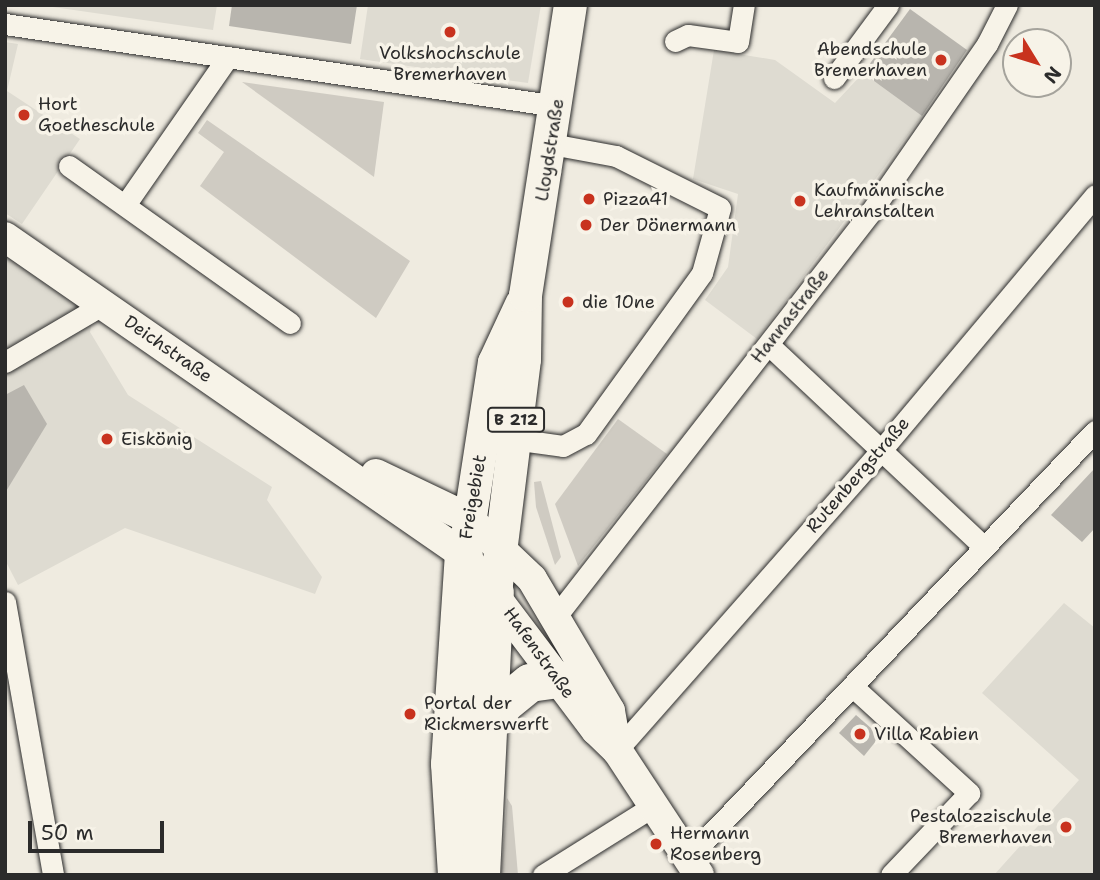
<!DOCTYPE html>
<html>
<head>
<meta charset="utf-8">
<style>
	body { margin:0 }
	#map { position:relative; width:1100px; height:880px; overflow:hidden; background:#efebe0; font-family:"Shantell Sans",sans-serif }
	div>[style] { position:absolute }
	.built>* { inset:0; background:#dedbd1 }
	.green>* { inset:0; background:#cfcbc2 }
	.building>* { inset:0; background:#b8b5ae }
	.roads { filter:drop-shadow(0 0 2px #2b2b2b) drop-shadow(0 0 2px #2b2b2b) }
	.street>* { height:21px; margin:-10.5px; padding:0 10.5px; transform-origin:10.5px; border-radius:10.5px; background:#f7f3e8 }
	.secondary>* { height:30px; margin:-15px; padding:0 15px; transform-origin:15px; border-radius:15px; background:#f7f3e8 }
	.primary>* { height:33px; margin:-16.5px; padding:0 16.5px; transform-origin:16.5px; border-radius:16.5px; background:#f7f3e8 }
	.highway>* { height:38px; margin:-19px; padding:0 19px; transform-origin:19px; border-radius:19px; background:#f7f3e8 }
	.dots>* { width:19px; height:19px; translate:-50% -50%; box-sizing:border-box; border:4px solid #f7f3e8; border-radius:50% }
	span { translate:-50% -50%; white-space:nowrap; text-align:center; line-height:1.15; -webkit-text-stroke:7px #f7f3e8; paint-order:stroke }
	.shield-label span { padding:2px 5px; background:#f7f3e8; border:2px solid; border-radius:5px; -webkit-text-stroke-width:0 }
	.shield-label { font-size:16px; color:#2b2b2b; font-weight:700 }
	.poi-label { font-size:18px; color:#2b2b2b }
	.right { translate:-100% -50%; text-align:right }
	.left { translate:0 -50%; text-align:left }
	.street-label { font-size:18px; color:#2b2b2b }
	.frame { position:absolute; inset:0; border:7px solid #2b2b2b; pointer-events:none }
	.north { position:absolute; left:1002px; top:28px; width:70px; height:70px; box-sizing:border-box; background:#f7f3e8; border:2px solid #a5a39c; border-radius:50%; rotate:128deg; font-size:19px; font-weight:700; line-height:28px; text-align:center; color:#2b2b2b }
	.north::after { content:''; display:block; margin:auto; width:24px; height:32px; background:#c8321e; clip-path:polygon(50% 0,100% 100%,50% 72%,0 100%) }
	.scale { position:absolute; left:28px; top:821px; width:136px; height:32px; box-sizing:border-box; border:4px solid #2b2b2b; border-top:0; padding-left:9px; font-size:21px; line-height:24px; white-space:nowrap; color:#2b2b2b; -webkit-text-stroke:5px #f7f3e8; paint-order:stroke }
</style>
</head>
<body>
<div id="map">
	<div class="built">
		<i style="clip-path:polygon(39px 5px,217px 5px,213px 30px)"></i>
		<i style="clip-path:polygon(368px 5px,541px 5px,528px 83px,360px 59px)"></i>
		<i style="clip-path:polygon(5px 42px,18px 44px,7px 91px,80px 139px,22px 224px,5px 213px)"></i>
		<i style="clip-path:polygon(714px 50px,775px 60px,835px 103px,863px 73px,922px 116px,757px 339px,705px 300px,728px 267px,738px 194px,693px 179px)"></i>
		<i style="clip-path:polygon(5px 246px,96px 307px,90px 332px,128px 395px,272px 487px,267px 500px,322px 577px,315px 594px,125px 528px,18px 585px,5px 560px)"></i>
		<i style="clip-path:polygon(1064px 603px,1095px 628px,1095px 875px,994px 875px,1079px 780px,982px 693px)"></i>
	</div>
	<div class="green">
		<i style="clip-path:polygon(242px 82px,384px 102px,374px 177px)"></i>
		<i style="clip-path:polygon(207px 120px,410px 261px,376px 318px,200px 186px,224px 152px,198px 133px)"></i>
		<i style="clip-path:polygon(618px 419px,667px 454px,578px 566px,555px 504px)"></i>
		<i style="clip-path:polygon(541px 481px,561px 557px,555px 565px,536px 507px,534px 482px)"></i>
		<i style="clip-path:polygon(507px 798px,512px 806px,518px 875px,501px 875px)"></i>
	</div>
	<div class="building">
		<i style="clip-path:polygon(232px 5px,357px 5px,351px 44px,229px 26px)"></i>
		<i style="clip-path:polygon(910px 9px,967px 50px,922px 116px,863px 73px)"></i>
		<i style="clip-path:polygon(24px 385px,47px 424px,5px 493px,5px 395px)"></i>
		<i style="clip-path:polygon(1095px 468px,1095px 528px,1082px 542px,1051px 515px)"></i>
		<i style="clip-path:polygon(856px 715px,880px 736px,864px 756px,839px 733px)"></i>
	</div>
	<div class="roads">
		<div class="street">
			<i style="left:5px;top:24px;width:558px;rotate:8.45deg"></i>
			<i style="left:675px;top:41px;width:14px;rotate:-25deg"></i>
			<i style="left:688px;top:35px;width:50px;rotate:8deg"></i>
			<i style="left:738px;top:42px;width:37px;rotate:-81deg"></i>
			<i style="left:834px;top:78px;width:91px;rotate:-53.5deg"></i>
			<i style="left:69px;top:166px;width:271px;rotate:35.4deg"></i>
			<i style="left:125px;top:205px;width:180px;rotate:-55.2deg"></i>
			<i style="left:769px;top:345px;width:295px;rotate:43.2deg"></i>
			<i style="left:5px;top:362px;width:115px;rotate:-30.4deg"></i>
			<i style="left:513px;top:439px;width:50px;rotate:8deg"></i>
			<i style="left:563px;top:446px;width:26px;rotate:-28deg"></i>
			<i style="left:586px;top:434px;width:198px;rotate:-54.2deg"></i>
			<i style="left:702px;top:273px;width:67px;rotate:-74.5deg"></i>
			<i style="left:720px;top:208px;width:116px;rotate:-153.4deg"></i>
			<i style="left:616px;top:156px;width:66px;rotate:-169.5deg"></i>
			<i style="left:5px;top:602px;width:277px;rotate:80deg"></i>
			<i style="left:557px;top:615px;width:509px;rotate:-52.1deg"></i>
			<i style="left:870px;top:213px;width:206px;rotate:-55.3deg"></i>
			<i style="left:987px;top:44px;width:44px;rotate:-62.9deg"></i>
			<i style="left:852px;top:686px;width:159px;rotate:42.4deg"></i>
			<i style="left:969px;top:793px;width:113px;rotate:133.6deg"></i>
			<i style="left:617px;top:750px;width:402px;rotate:-48.6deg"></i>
			<i style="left:883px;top:448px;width:330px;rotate:-50deg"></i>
			<i style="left:688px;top:858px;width:590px;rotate:-46.37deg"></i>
			<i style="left:543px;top:875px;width:132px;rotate:-32deg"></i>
		</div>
		<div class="secondary">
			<i style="left:5px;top:237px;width:558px;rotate:34.71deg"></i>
			<i style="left:464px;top:555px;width:219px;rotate:53deg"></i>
			<i style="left:596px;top:730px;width:29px;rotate:44deg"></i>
			<i style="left:617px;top:750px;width:149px;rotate:56.7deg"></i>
			<i style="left:376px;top:474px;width:102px;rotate:25.6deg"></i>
			<i style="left:468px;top:518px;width:88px;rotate:43.6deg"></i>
			<i style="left:532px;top:579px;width:153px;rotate:59.4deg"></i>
			<i style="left:610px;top:711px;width:40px;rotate:80deg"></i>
		</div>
		<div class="primary">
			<i style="left:464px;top:555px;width:195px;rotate:-81.2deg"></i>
			<i style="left:494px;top:362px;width:64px;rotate:-65deg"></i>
			<i style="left:495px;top:592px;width:235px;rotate:-82.9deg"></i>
			<i style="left:524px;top:359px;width:64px;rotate:-89.1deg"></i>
			<i style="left:525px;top:295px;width:293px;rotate:-81.2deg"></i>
		</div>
		<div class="highway">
			<i style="left:487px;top:718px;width:55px;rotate:-39.1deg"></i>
			<i style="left:530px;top:683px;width:27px;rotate:-8deg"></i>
			<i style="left:457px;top:875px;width:111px;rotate:-93.6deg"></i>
			<i style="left:450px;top:764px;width:209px;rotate:-86.2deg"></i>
			<i style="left:481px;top:875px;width:283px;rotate:-87.2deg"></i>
		</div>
	</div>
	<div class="dots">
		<i style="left:450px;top:32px;background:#c8321e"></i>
		<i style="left:941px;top:60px;background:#c8321e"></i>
		<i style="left:24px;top:115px;background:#c8321e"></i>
		<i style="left:589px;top:199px;background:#c8321e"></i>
		<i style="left:800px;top:201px;background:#c8321e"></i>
		<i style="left:586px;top:225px;background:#c8321e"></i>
		<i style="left:568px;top:302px;background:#c8321e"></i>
		<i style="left:107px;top:439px;background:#c8321e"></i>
		<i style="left:410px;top:714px;background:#c8321e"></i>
		<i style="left:860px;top:734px;background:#c8321e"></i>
		<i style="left:1066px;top:827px;background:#c8321e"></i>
		<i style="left:656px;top:844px;background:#c8321e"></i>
	</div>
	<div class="shield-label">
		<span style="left:516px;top:420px">B 212</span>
	</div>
	<div class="poi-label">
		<span class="right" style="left:927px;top:60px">Abendschule<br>Bremerhaven</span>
		<span style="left:450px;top:64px">Volkshochschule<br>Bremerhaven</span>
		<span class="left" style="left:38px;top:115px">Hort<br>Goetheschule</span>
		<span class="left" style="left:814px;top:201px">Kaufmännische<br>Lehranstalten</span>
		<span class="left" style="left:603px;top:199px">Pizza41</span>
		<span class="left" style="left:600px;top:225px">Der Dönermann</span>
		<span class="left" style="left:582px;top:302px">die 10ne</span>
		<span class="left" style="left:121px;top:439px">Eiskönig</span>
		<span class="left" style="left:424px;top:714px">Portal der<br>Rickmerswerft</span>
		<span class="left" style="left:874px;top:734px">Villa Rabien</span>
		<span class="right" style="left:1052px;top:827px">Pestalozzischule<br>Bremerhaven</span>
		<span class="left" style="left:670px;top:844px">Hermann<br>Rosenberg</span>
	</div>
	<div class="street-label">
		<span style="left:550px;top:150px;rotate:-81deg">Lloydstraße</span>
		<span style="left:790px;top:316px;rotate:-52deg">Hannastraße</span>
		<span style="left:168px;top:349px;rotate:35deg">Deichstraße</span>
		<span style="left:858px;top:475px;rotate:-49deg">Rutenbergstraße</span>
		<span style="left:473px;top:497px;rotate:-80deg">Freigebiet</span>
		<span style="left:539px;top:653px;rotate:54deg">Hafenstraße</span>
	</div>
	<div class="frame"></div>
	<div class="north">N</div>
	<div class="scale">50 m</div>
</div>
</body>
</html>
